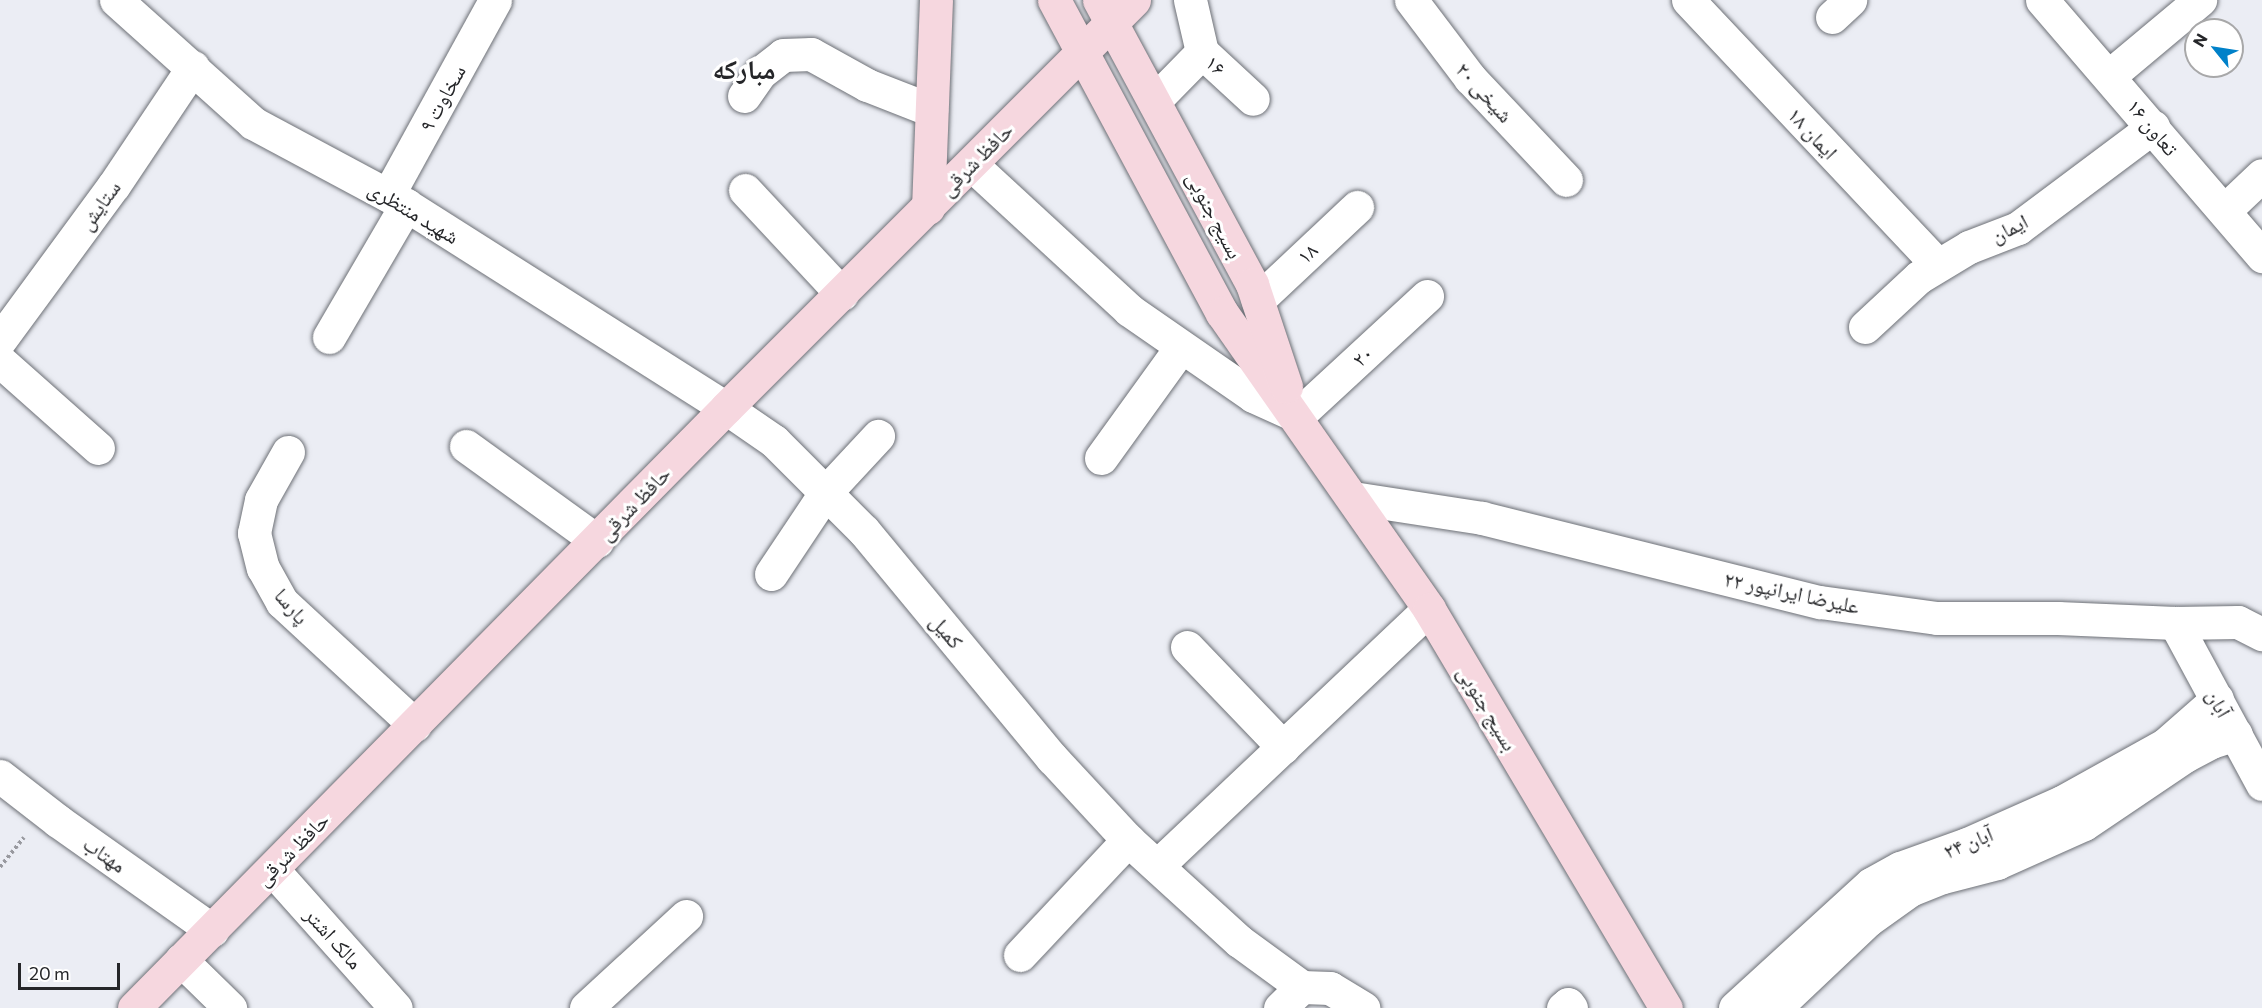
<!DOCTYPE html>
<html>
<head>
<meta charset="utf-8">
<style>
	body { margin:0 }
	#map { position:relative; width:2262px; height:1008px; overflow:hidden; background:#ebedf4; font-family:Commissioner,"Noto Naskh Arabic",sans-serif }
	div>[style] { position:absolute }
	.path>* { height:4px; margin-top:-2px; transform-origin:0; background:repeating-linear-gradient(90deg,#98999f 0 3px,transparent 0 6px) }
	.roads { filter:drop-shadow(0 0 2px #6d7076) drop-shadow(0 0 2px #6d7076) }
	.minor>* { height:33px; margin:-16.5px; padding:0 16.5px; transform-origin:16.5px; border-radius:16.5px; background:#fff }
	.major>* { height:33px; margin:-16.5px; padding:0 16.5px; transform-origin:16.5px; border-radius:16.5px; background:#f6d7df }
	span { translate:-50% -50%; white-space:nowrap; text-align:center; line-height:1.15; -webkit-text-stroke:6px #fff; paint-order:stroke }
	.street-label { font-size:21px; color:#252629 }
	.district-label { font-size:27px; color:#252629; font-weight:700 }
	.north { position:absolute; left:2184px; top:18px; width:60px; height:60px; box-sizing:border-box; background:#fff; border:2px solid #a8a8a9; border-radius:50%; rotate:300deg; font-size:16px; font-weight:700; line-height:24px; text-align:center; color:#252629 }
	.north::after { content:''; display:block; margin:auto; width:21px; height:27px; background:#0081c9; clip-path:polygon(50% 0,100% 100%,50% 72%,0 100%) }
	.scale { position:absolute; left:18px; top:963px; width:102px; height:27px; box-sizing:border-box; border:3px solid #252629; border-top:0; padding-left:8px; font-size:18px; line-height:21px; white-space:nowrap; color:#252629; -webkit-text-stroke:4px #fff; paint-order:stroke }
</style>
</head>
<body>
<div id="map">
	<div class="path">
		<i style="left:0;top:867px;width:38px;rotate:-51deg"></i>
	</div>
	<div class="roads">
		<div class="minor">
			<i style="left:116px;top:0;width:184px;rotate:41.9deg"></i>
			<i style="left:253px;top:123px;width:174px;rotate:28.2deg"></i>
			<i style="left:406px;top:205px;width:379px;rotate:32.4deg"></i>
			<i style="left:726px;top:408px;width:58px;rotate:34.5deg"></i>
			<i style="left:774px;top:441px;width:127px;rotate:45deg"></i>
			<i style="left:864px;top:531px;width:295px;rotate:50.4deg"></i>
			<i style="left:1052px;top:758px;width:112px;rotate:47.2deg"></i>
			<i style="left:1128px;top:840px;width:150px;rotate:42.3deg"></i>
			<i style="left:1239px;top:941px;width:78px;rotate:36.1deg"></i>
			<i style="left:1302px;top:987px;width:28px;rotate:2deg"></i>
			<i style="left:1330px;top:988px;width:39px;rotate:31deg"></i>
			<i style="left:1190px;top:0;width:53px;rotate:77deg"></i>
			<i style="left:1411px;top:0;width:98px;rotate:52.9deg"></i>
			<i style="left:1470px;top:78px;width:140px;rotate:46.7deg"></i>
			<i style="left:1688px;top:0;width:364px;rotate:46.7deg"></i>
			<i style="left:2042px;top:0;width:338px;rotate:49.3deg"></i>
			<i style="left:1832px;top:17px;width:25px;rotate:-43deg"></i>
			<i style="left:1202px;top:52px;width:69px;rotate:42.7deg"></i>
			<i style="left:2109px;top:76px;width:119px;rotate:-39.9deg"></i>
			<i style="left:744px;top:96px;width:28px;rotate:-55deg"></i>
			<i style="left:760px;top:73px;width:29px;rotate:-38deg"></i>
			<i style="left:783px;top:55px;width:28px;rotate:-2deg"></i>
			<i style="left:811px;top:54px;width:64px;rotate:29deg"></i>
			<i style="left:867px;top:85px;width:69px;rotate:21.3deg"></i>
			<i style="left:1154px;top:101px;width:69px;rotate:-45.6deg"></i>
			<i style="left:971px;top:164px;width:215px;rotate:42.7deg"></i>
			<i style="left:1129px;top:310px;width:151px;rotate:34.7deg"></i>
			<i style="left:1253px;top:396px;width:48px;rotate:24.4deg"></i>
			<i style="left:1297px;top:416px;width:177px;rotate:-42.7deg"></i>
			<i style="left:745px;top:190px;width:142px;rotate:47deg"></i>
			<i style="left:388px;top:195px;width:222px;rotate:-61.2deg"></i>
			<i style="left:2224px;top:211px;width:52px;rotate:-43.5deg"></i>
			<i style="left:1258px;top:300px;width:136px;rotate:-43.2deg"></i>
			<i style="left:1865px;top:327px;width:74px;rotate:-42.8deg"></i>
			<i style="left:1919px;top:277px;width:58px;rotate:-31deg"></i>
			<i style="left:1969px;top:247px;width:53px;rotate:-21.2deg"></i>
			<i style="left:2018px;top:228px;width:169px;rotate:-36.8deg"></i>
			<i style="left:329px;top:337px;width:153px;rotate:-59.7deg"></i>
			<i style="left:0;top:340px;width:192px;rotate:-53.7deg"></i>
			<i style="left:114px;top:185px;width:142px;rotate:-56.2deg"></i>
			<i style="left:0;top:361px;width:131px;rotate:41.6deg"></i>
			<i style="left:466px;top:446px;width:162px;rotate:35.9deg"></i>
			<i style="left:288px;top:452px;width:55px;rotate:119.4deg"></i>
			<i style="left:261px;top:500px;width:34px;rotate:102deg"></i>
			<i style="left:254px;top:533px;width:36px;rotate:76deg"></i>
			<i style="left:263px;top:568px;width:39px;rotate:61deg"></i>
			<i style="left:282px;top:602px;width:181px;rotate:42.8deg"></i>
			<i style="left:1101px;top:458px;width:137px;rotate:-54.2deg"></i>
			<i style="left:1353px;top:498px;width:131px;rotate:8.8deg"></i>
			<i style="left:1482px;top:518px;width:348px;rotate:14deg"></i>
			<i style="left:1820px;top:602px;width:118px;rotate:7.8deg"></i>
			<i style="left:1937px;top:618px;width:121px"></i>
			<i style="left:2058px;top:618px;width:117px;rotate:2.4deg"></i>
			<i style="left:2175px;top:623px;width:63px;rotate:-0.9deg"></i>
			<i style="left:2238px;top:622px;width:27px;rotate:27deg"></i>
			<i style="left:771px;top:574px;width:97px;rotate:-56.3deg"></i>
			<i style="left:825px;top:493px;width:78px;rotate:-47.1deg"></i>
			<i style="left:2175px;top:623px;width:183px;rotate:61.6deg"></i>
			<i style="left:1187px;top:647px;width:139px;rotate:46.2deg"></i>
			<i style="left:0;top:776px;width:73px;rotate:37.8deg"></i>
			<i style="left:58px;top:821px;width:189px;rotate:35.3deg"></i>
			<i style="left:1157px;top:866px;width:374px;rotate:-43.4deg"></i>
			<i style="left:272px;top:869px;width:186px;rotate:48.3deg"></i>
			<i style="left:1020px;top:955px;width:158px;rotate:-46.8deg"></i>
			<i style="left:181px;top:960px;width:69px;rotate:44.4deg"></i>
			<i style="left:586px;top:1008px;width:136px;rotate:-42.6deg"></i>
			<i style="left:1280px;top:1008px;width:30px;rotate:-44deg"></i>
			<i style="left:1563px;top:1008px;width:6px;rotate:-39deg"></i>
			<i style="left:1568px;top:1004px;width:5px;rotate:53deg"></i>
			<i style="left:1735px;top:1008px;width:184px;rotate:-42.4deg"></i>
			<i style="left:1871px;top:884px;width:33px;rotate:-29deg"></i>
			<i style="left:1900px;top:868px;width:71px;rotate:-19.7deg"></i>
			<i style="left:1967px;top:844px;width:104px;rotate:-23.9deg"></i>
			<i style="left:2062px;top:802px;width:119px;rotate:-29.1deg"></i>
			<i style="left:2166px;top:744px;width:68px;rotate:-41.4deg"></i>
			<i style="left:1775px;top:1008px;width:128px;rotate:-43.4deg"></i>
			<i style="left:1868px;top:920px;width:52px;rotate:-35.5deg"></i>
			<i style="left:1910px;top:890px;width:35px;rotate:-22deg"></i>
			<i style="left:1943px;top:877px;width:56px;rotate:-14.5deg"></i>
			<i style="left:1997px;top:863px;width:95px;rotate:-24.1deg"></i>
			<i style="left:2084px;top:824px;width:122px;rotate:-34deg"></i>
			<i style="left:2185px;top:756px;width:30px;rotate:-28deg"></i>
			<i style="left:2211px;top:742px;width:26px;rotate:-18deg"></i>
		</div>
		<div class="major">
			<i style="left:1054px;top:0;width:355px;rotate:61.8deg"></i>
			<i style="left:1222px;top:313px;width:361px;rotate:55deg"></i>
			<i style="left:1429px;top:609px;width:464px;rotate:59.3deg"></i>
			<i style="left:1099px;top:0;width:323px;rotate:61.7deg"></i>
			<i style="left:1252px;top:284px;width:108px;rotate:71.6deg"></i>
			<i style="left:928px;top:208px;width:208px;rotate:-87.8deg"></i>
			<i style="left:134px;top:1008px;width:843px;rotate:-45.38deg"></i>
			<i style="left:726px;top:408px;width:577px;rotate:-45deg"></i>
		</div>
	</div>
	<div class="street-label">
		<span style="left:1216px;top:65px;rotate:41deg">۱۶</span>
		<span style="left:1485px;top:92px;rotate:48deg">شیخی ۲۰</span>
		<span style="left:442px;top:98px;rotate:-61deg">سخاوت ۹</span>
		<span style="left:2153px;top:127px;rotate:50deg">تعاون ۱۶</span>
		<span style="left:1813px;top:133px;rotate:47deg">ایمان ۱۸</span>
		<span style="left:976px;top:159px;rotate:-45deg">حافظ شرقی</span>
		<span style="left:99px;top:205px;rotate:-54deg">ستایش</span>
		<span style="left:414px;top:212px;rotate:31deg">شهید منتظری</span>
		<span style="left:1215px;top:215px;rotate:62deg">بسیج جنوبی</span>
		<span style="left:2009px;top:228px;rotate:-27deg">ایمان</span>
		<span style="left:1307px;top:253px;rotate:-43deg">۱۸</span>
		<span style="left:1362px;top:356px;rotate:-43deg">۲۰</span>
		<span style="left:634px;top:503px;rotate:-46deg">حافظ شرقی</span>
		<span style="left:1792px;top:592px;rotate:12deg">علیرضا ایرانپور ۲۲</span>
		<span style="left:292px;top:606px;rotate:49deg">پارسا</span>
		<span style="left:947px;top:631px;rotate:50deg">کمیل</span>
		<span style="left:2219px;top:703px;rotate:61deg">آبان</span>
		<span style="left:1488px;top:708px;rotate:59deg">بسیج جنوبی</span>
		<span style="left:1968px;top:842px;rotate:-22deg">آبان ۲۴</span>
		<span style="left:292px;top:849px;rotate:-45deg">حافظ شرقی</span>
		<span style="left:105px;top:854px;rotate:35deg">مهتاب</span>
		<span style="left:334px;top:938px;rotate:48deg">مالک اشتر</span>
	</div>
	<div class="district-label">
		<span style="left:744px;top:69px">مبارکه</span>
	</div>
	<div class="north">N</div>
	<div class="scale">20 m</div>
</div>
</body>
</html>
